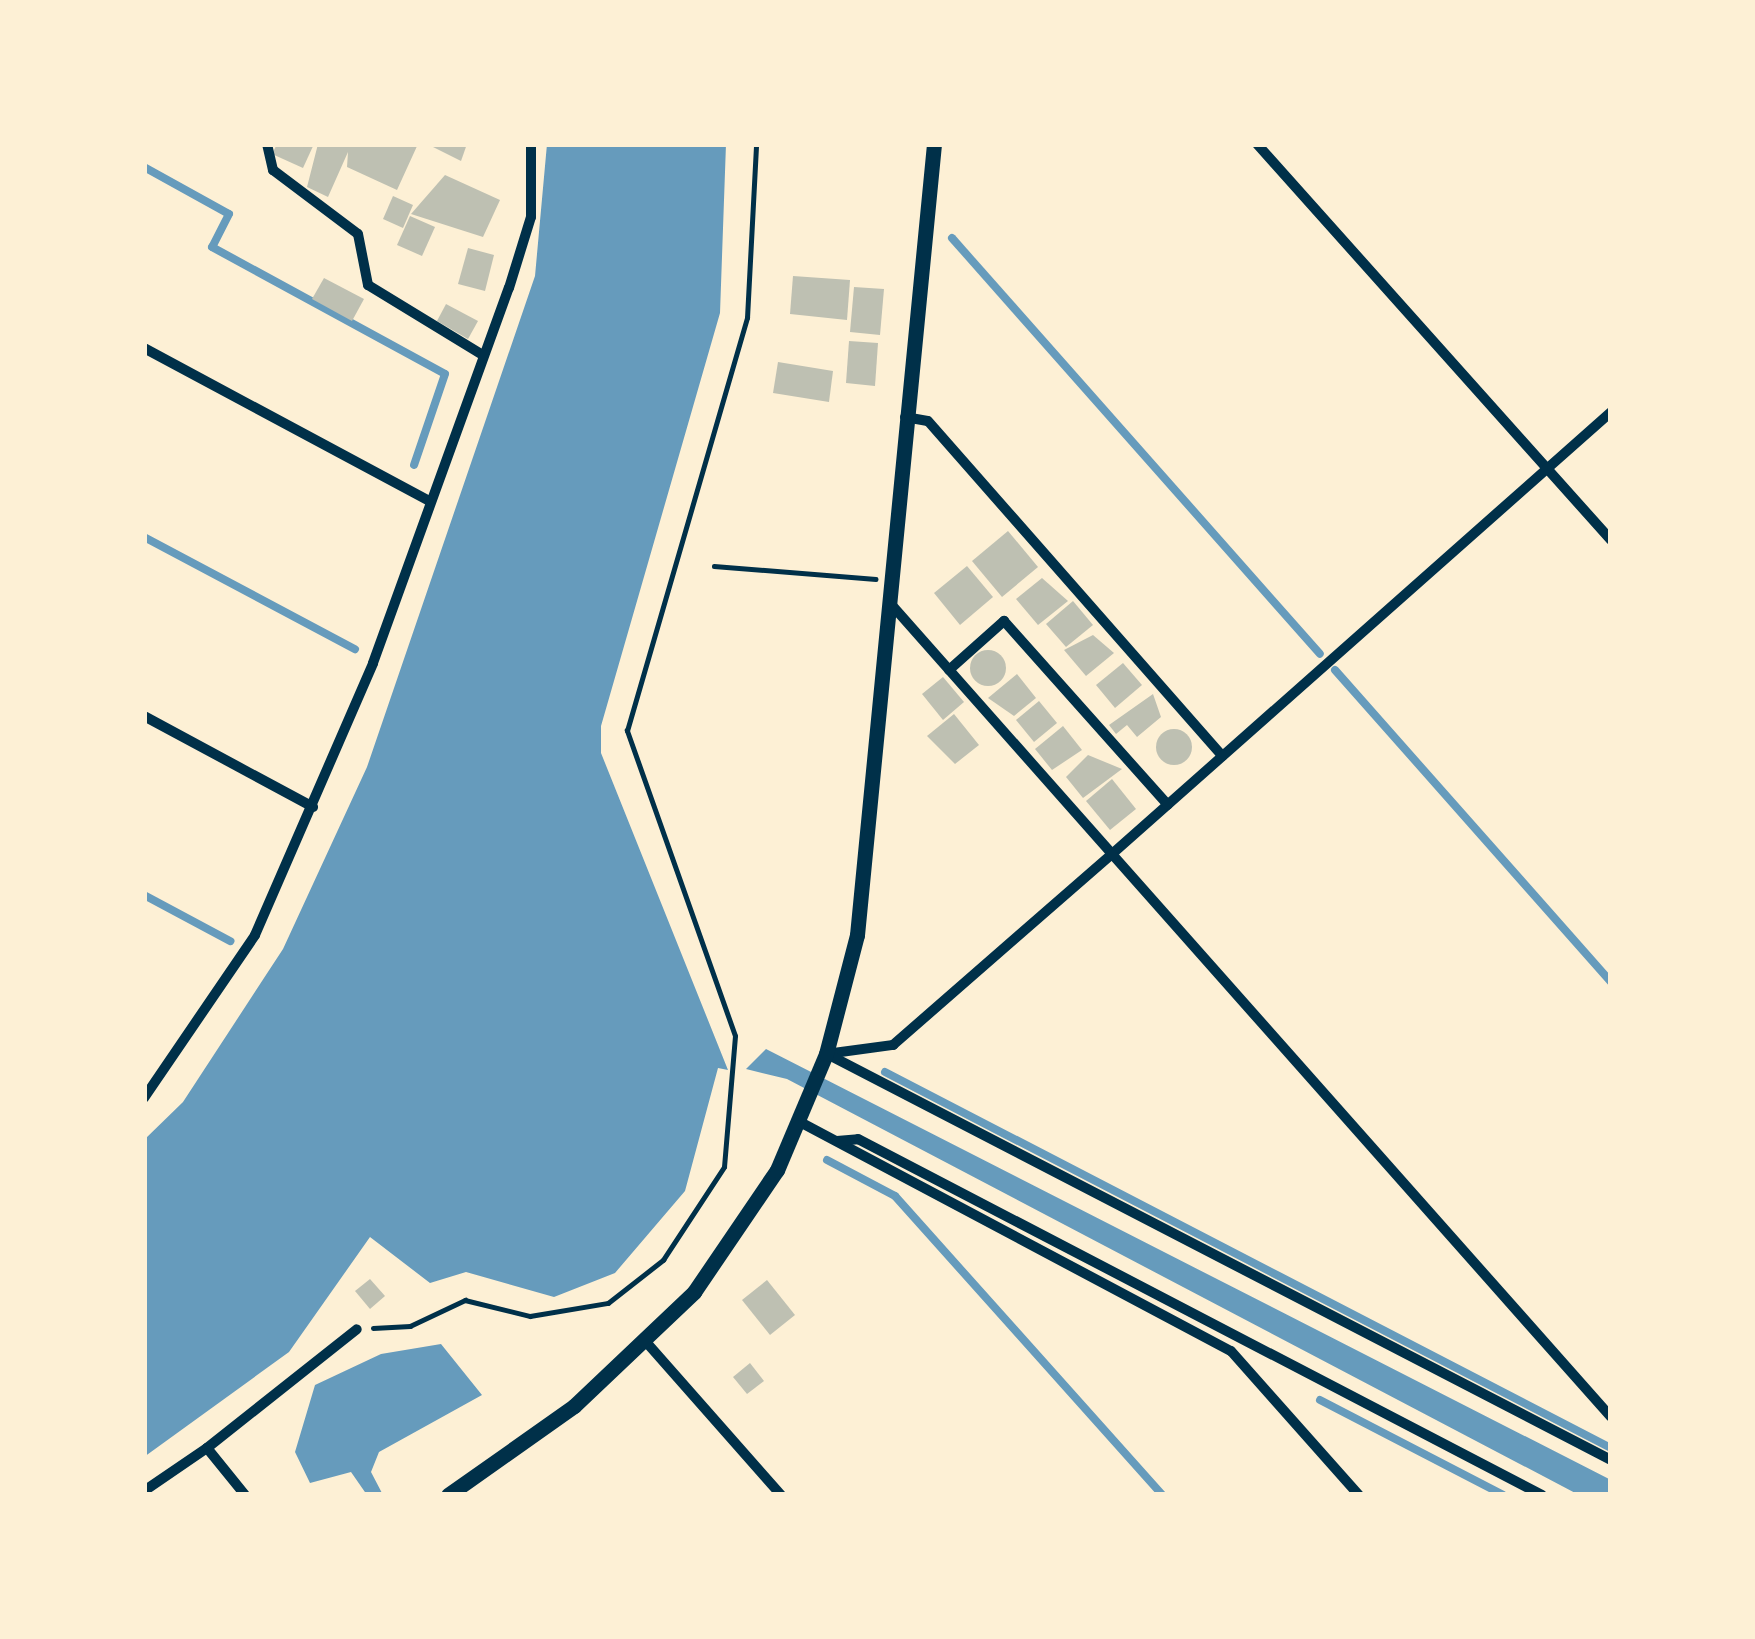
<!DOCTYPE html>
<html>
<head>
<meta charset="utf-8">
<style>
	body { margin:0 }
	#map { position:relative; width:1755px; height:1639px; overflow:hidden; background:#fdf0d5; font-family:Manrope,sans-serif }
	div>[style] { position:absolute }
	.water>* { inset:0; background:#669bbc }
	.stream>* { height:8px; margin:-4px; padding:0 4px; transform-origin:4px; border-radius:4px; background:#669bbc }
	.building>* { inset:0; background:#bec0b2 }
	.round { border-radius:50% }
	.path>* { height:4.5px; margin:-2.25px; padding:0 2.25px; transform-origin:2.25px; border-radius:2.25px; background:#003049 }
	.minor>* { height:10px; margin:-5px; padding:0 5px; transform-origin:5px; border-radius:5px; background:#003049 }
	.secondary>* { height:15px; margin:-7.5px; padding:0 7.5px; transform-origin:7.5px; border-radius:7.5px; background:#003049 }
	span { translate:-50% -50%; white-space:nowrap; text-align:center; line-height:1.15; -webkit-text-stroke:12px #fdf0d5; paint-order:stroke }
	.frame { position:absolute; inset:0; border:147px solid #fdf0d5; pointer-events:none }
</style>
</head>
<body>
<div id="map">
	<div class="water">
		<i style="clip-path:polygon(547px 144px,726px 144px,720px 313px,601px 726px,601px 753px,728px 1070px,718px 1068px,685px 1191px,615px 1273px,554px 1297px,466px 1272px,430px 1283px,370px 1237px,289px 1352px,144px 1457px,144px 1140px,183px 1102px,283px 949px,367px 767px,535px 276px)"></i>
		<i style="clip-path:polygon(766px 1049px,1611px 1480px,1611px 1495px,1579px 1495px,787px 1079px,746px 1069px)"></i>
		<i style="clip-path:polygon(441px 1344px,482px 1395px,379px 1452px,371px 1472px,383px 1495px,367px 1495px,351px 1472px,310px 1483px,295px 1452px,315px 1385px,381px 1354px)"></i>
	</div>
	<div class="stream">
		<i style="left:144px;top:167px;width:97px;rotate:28.9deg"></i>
		<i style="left:229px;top:214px;width:37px;rotate:117deg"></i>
		<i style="left:212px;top:247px;width:265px;rotate:28.6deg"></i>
		<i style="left:445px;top:374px;width:96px;rotate:108.8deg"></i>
		<i style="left:952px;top:238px;width:555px;rotate:48.5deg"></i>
		<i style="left:144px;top:537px;width:239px;rotate:28deg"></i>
		<i style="left:1335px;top:670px;width:417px;rotate:48.5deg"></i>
		<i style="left:144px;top:895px;width:98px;rotate:28.1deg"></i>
		<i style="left:885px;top:1072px;width:818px;rotate:27.38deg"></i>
		<i style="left:827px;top:1160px;width:77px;rotate:27.9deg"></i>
		<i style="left:895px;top:1196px;width:401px;rotate:48.2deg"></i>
		<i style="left:1320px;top:1400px;width:206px;rotate:27.4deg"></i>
	</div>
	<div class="building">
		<i style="clip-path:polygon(277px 144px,314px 144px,303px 168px,272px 154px)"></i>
		<i style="clip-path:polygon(318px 144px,334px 147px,418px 144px,397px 190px,347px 167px,348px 152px,328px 197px,307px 187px)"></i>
		<i style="clip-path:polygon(427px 144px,467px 144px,461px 161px)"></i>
		<i style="clip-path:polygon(445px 175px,500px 200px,483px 237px,411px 214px)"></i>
		<i style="clip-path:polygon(393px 196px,413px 205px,403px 228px,383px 219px)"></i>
		<i style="clip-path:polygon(410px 216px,435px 227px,422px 256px,397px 245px)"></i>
		<i style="clip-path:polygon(468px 248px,494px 255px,485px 291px,458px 284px)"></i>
		<i style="clip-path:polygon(793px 276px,850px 280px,847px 320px,790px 314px)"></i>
		<i style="clip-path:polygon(324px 278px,364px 299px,352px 321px,312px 299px)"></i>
		<i style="clip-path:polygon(854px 287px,884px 289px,880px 335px,850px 332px)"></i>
		<i style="clip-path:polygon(446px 304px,478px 321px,468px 339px,437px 321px)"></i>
		<i style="clip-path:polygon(849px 341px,878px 343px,875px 386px,846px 383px)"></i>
		<i style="clip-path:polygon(778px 362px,833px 371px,829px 402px,773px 393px)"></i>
		<i style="clip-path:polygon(1008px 531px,1038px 567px,1002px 597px,972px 561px)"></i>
		<i style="clip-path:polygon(967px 566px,993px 597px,960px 625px,934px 593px)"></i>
		<i style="clip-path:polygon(1042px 578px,1068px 601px,1038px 625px,1016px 599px)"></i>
		<i style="clip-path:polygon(1073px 601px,1093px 625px,1066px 647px,1046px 624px)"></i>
		<i style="clip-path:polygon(1093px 635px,1114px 653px,1086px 676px,1064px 650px)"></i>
		<i class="round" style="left:970px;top:650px;width:36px;height:36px"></i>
		<i style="clip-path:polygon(1123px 663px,1142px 685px,1115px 708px,1096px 685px)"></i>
		<i style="clip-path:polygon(1017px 674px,1036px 698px,1014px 716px,988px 698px)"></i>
		<i style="clip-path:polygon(943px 677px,964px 702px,943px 720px,922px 694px)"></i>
		<i style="clip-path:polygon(1153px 694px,1161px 717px,1137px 737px,1127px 725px,1116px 734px,1109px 725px)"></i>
		<i style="clip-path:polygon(1039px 701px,1057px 723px,1034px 742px,1016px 720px)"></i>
		<i style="clip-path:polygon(954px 714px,979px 745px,955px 764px,927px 736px)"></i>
		<i style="clip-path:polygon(1063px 726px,1082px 750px,1052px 770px,1035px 749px)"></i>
		<i class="round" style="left:1156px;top:729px;width:36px;height:36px"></i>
		<i style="clip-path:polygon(1088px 755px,1122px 769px,1083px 798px,1066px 777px)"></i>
		<i style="clip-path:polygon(1112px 779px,1136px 809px,1110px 830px,1086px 801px)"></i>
		<i style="clip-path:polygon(370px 1279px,385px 1296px,370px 1309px,355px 1291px)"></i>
		<i style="clip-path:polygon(767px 1280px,795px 1315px,770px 1335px,742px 1300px)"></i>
		<i style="clip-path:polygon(750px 1363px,764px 1381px,747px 1394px,733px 1377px)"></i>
	</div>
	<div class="path">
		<i style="left:714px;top:566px;width:162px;rotate:4.6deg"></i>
		<i style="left:373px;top:1328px;width:37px;rotate:-3deg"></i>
		<i style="left:410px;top:1326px;width:61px;rotate:-25.3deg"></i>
		<i style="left:465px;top:1300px;width:67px;rotate:13.8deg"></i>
		<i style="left:530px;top:1316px;width:79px;rotate:-9.5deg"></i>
		<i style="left:608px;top:1303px;width:70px;rotate:-38deg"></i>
		<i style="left:663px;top:1260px;width:111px;rotate:-56.7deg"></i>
		<i style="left:724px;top:1167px;width:131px;rotate:-85.2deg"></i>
		<i style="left:735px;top:1036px;width:324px;rotate:-109.5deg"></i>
		<i style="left:627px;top:731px;width:430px;rotate:-73.8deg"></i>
		<i style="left:747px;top:318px;width:174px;rotate:-87deg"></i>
	</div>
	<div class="minor">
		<i style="left:267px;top:144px;width:27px;rotate:77deg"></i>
		<i style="left:273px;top:170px;width:106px;rotate:37deg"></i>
		<i style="left:358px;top:234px;width:52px;rotate:78.9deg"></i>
		<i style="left:368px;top:285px;width:132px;rotate:31.4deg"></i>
		<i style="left:1257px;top:144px;width:531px;rotate:48.21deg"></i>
		<i style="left:144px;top:348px;width:323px;rotate:28.2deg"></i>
		<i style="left:905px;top:417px;width:23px;rotate:10deg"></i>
		<i style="left:928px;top:421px;width:446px;rotate:48.7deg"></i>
		<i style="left:890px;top:603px;width:335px;rotate:48.5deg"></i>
		<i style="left:1112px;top:854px;width:667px;rotate:-41.53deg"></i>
		<i style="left:949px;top:670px;width:74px;rotate:-41.7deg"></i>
		<i style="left:1004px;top:621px;width:246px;rotate:48.3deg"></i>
		<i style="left:144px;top:716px;width:192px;rotate:28.3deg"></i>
		<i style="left:826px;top:1054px;width:68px;rotate:-7.7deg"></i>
		<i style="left:893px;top:1045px;width:291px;rotate:-41.1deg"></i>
		<i style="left:1112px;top:854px;width:752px;rotate:48.45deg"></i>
		<i style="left:831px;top:1056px;width:878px;rotate:27.38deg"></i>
		<i style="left:144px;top:1098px;width:197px;rotate:-55.7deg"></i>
		<i style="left:255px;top:935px;width:296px;rotate:-66.5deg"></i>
		<i style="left:373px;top:663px;width:399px;rotate:-70.1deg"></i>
		<i style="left:509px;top:288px;width:74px;rotate:-72.8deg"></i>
		<i style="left:531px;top:217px;width:73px;rotate:-90deg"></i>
		<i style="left:800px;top:1122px;width:488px;rotate:28deg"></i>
		<i style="left:1231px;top:1351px;width:193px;rotate:48.4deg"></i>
		<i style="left:837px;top:1141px;width:21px;rotate:-5deg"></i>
		<i style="left:858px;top:1139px;width:771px;rotate:27.5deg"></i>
		<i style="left:647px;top:1343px;width:203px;rotate:48.6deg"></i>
		<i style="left:207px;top:1448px;width:191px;rotate:-38.4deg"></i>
		<i style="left:144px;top:1491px;width:76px;rotate:-34.3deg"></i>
		<i style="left:207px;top:1448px;width:60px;rotate:51deg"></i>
	</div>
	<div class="secondary">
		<i style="left:448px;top:1495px;width:154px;rotate:-35.2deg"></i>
		<i style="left:574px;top:1406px;width:166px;rotate:-43.5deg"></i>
		<i style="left:694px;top:1292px;width:148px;rotate:-55.8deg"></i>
		<i style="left:777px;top:1170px;width:126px;rotate:-67.1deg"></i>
		<i style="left:826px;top:1054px;width:123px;rotate:-75.4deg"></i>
		<i style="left:857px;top:935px;width:795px;rotate:-84.44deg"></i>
	</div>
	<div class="frame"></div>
</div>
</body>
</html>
